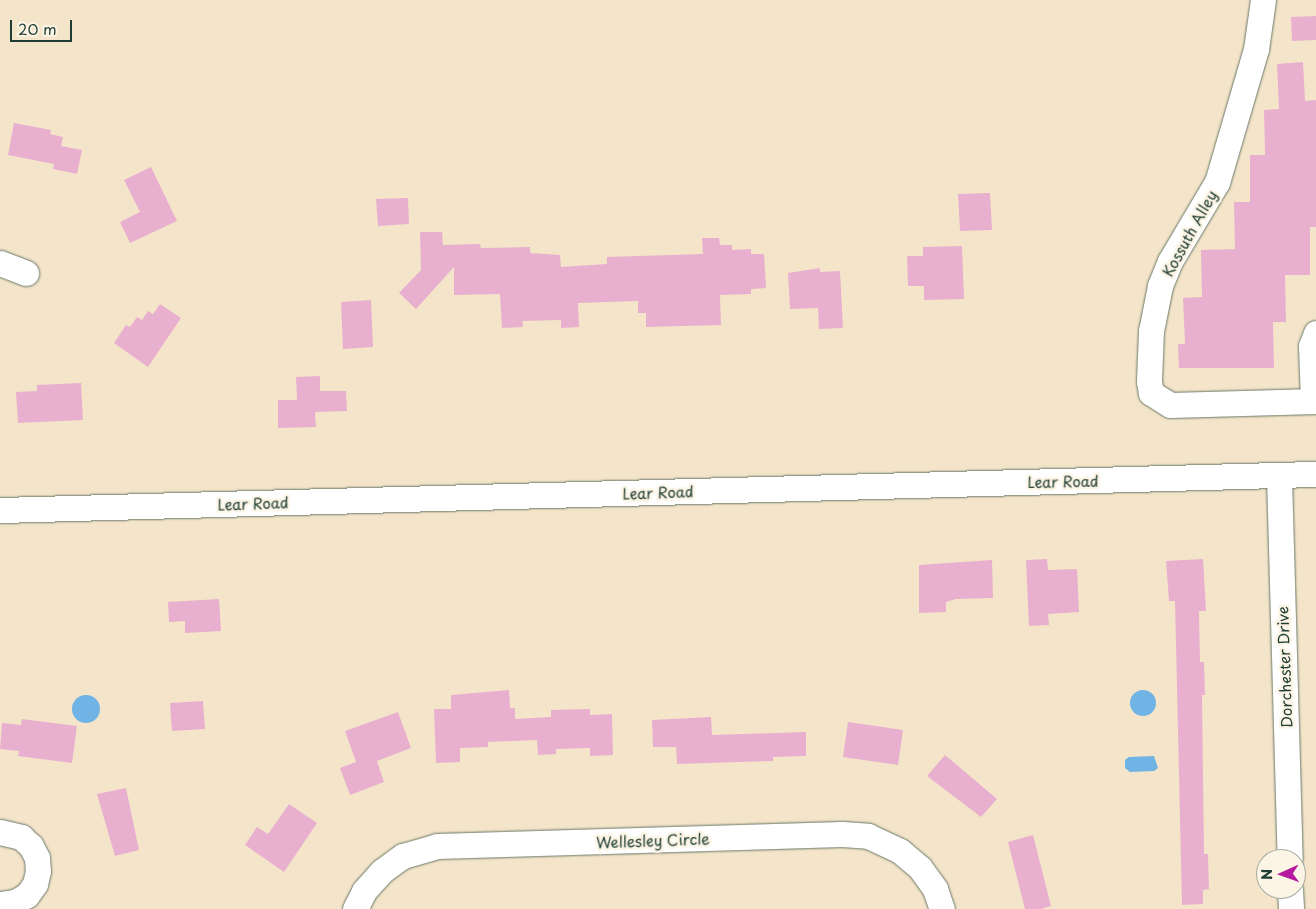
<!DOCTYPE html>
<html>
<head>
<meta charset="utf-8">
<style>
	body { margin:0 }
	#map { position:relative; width:1316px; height:909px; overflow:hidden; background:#f4e5ca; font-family:"Playpen Sans",sans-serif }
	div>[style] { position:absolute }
	.water>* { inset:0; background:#70b3e5 }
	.round { border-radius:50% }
	.building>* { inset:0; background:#e8b0ce }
	.roads { filter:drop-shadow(0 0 1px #6a7868) drop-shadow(0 0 1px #6a7868) }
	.minor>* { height:25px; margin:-12.5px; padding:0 12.5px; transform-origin:12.5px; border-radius:12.5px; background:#fff }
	span { translate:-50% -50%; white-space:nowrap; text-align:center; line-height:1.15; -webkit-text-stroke:5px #fcf5e5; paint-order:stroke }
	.street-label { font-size:15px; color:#1f3d34 }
	.north { position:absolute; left:1256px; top:849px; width:50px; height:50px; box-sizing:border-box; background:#fcf5e5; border:1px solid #a4ab9e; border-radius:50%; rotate:268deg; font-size:14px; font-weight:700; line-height:20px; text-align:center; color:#1f3d34 }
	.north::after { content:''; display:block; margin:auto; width:18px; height:22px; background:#b5179e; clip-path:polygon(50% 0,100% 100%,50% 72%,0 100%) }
	.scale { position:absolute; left:10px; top:20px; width:62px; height:22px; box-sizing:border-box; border:2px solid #1f3d34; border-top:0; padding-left:6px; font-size:15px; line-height:18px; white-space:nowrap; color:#1f3d34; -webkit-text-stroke:4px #fcf5e5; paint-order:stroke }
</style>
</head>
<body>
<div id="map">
	<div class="water">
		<i class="round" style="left:1130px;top:690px;width:26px;height:26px"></i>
		<i class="round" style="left:72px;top:695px;width:28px;height:28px"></i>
		<i style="clip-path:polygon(1154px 756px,1158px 768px,1154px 771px,1130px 772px,1125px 768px,1125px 760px,1129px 757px)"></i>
	</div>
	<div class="building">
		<i style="clip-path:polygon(1316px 16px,1316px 40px,1292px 41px,1291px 17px)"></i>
		<i style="clip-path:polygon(1303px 62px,1305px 101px,1316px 100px,1316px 227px,1310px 227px,1310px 275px,1285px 275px,1286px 322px,1273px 322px,1274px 368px,1179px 368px,1178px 344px,1185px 344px,1183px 298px,1202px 297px,1201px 250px,1235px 249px,1234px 202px,1250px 202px,1250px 155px,1265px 155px,1264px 110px,1279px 109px,1277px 64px)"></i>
		<i style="clip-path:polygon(14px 123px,51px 130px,50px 134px,63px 137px,61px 146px,82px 150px,77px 174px,53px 169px,54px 164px,8px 155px)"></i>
		<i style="clip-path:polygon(151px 167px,177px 221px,130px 243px,120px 222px,140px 212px,124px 180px)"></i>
		<i style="clip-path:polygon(990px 193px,992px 230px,960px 231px,958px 194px)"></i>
		<i style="clip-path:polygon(408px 198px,409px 224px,378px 226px,376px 199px)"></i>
		<i style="clip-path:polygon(420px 232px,442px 232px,443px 245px,480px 244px,481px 248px,530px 247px,530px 253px,560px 255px,561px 267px,607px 264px,607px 257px,703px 254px,702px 238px,719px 238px,720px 245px,732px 245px,732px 250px,751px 249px,751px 254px,764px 254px,766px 288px,751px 289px,751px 294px,720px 295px,721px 325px,646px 327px,646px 313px,638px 313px,638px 301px,578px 303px,579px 327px,561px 328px,561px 320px,522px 321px,523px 327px,502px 328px,500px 294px,454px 295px,454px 267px,416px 309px,399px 293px,421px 270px)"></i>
		<i style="clip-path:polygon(962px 246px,964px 299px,924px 300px,924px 286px,908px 286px,907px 256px,923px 256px,923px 247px)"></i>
		<i style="clip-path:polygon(820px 268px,820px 272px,840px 271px,843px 328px,819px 329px,818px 308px,790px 309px,788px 273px)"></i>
		<i style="clip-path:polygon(371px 300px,373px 347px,343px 349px,341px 302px)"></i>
		<i style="clip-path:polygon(160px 304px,181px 318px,148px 367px,114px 343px,126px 325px,130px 327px,137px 317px,142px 320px,148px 311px,153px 314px)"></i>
		<i style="clip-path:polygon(320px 376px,320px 391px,346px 391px,347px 411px,315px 412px,316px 427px,278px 428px,278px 400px,297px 400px,296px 377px)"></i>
		<i style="clip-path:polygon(81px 383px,83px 420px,18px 423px,16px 392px,37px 391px,37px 385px)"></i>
		<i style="clip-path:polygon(1047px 559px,1048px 570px,1077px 569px,1079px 612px,1048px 614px,1049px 625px,1029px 626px,1026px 560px)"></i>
		<i style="clip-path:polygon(1203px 559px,1206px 611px,1199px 611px,1200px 662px,1204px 662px,1205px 695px,1202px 695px,1204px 854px,1208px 854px,1209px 889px,1203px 890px,1203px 904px,1182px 905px,1175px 601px,1169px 601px,1166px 561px)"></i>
		<i style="clip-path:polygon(992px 560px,993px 598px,956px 599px,946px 602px,946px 612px,919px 613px,919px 565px)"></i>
		<i style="clip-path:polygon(219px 599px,221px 631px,185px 633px,185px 621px,169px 622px,168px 602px)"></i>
		<i style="clip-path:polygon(509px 690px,510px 708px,515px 708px,515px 719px,551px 717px,551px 710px,590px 709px,590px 715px,612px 714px,613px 755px,590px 756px,590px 748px,556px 749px,556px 754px,538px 755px,537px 740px,488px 742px,488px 747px,460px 748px,460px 762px,436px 763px,434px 709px,451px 709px,451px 695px)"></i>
		<i style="clip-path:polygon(203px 701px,205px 729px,172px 731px,170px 703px)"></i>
		<i style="clip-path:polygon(398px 712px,411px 748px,377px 761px,384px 782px,350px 795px,340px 768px,356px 762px,345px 731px)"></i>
		<i style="clip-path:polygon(711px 717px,712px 735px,806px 732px,806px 756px,773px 757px,773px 761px,677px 764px,676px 747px,653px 747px,652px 720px)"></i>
		<i style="clip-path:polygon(22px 719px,77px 726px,72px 763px,18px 756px,19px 751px,0 749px,2px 723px,21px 725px)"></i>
		<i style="clip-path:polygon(848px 722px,903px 730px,898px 765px,843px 757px)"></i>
		<i style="clip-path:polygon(945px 755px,997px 799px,981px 817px,927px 776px)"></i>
		<i style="clip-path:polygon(126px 788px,139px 850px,115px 856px,97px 794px)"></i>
		<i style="clip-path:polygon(289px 804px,317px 823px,284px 872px,245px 845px,257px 827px,268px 834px)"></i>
		<i style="clip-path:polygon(1033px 835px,1051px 906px,1041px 909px,1025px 909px,1008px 842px)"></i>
	</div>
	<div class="roads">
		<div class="minor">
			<i style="left:1263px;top:0;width:49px;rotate:98.1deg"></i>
			<i style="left:1256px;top:49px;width:139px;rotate:106.3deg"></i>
			<i style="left:1217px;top:182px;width:92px;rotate:120.7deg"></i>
			<i style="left:1170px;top:261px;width:27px;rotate:112deg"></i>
			<i style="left:1160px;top:286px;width:46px;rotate:101.3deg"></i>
			<i style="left:1151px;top:331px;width:50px;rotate:92.3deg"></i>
			<i style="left:1149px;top:381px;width:12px;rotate:81deg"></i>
			<i style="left:1151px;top:393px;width:22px;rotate:32deg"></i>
			<i style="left:1170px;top:405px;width:146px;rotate:-1.6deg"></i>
			<i style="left:0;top:263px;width:28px;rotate:21deg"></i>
			<i style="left:1313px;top:401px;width:55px;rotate:-92.1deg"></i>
			<i style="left:1311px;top:346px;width:14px;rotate:-69deg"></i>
			<i style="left:1279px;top:476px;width:383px;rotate:88.4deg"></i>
			<i style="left:0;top:510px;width:1316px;rotate:-1.57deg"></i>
			<i style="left:0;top:832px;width:22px;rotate:13deg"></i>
			<i style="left:21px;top:837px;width:13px;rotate:42deg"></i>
			<i style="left:31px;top:846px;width:13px;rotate:63deg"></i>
			<i style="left:37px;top:858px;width:13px;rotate:86deg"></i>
			<i style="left:38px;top:871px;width:13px;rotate:103deg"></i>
			<i style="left:35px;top:884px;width:14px;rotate:126deg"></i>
			<i style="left:27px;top:895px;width:14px;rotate:150deg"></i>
			<i style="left:15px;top:902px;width:15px;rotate:172deg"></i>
			<i style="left:1290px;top:889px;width:20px;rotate:87deg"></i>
			<i style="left:355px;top:909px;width:20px;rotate:-63deg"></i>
			<i style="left:364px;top:891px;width:27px;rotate:-48deg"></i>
			<i style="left:382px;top:871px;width:26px;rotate:-36deg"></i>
			<i style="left:403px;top:856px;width:35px;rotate:-16deg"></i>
			<i style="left:437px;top:846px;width:405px;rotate:-1.7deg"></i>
			<i style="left:842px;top:834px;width:26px;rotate:4deg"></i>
			<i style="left:868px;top:836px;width:35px;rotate:25deg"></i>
			<i style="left:900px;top:851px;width:26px;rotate:40deg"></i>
			<i style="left:920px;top:868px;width:26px;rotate:54deg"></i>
			<i style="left:935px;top:889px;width:21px;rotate:71deg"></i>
		</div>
	</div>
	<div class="street-label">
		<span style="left:1189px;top:233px;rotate:-61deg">Kossuth Alley</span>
		<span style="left:1063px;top:481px;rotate:-1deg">Lear Road</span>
		<span style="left:658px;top:492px;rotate:-2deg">Lear Road</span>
		<span style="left:253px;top:503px;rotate:-2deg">Lear Road</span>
		<span style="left:1284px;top:667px;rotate:-92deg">Dorchester Drive</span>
		<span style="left:653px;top:840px;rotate:-2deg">Wellesley Circle</span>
	</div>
	<div class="north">N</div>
	<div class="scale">20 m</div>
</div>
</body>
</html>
